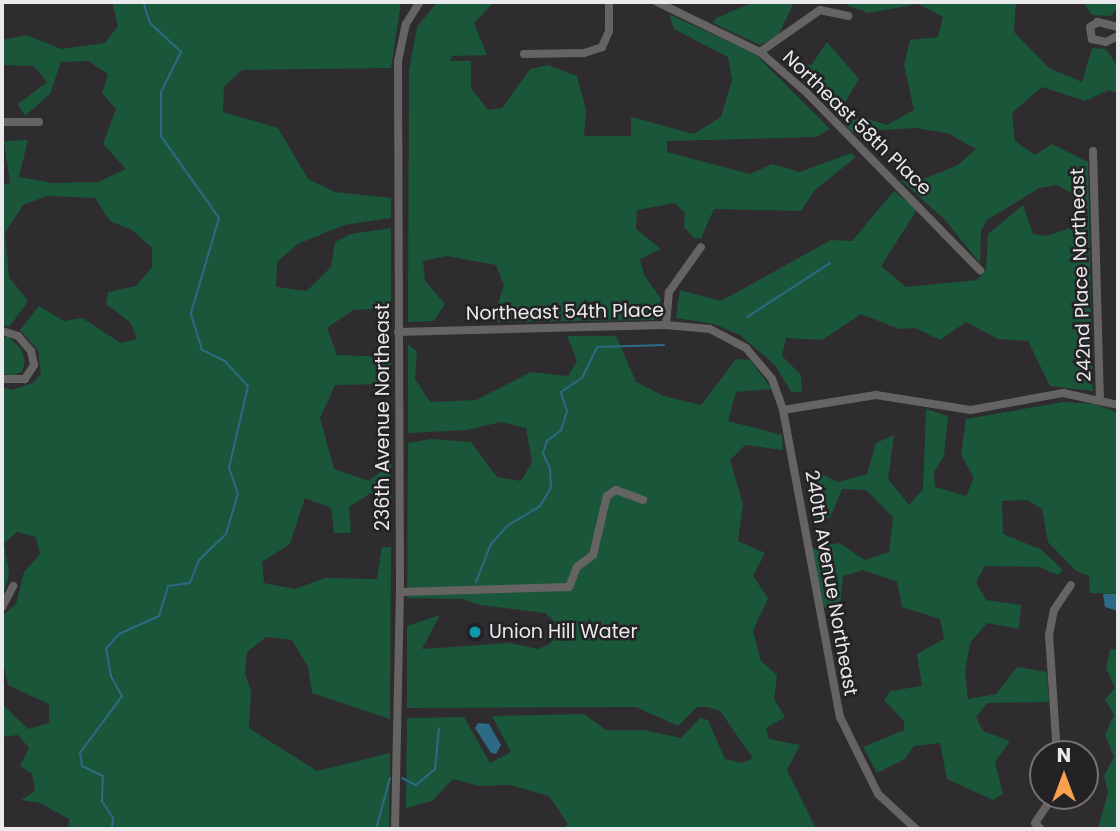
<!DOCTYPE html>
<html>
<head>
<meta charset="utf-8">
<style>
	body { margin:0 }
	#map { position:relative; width:1120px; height:831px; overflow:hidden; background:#2e2c2f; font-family:Poppins,sans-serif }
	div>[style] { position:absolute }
	.green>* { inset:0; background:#1a563a }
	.water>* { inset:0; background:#2d6a85 }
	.stream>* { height:2px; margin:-1px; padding:0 1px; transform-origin:1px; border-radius:1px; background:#2d6a85 }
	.minor>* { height:8px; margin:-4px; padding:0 4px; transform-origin:4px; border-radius:4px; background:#666463 }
	.dots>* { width:19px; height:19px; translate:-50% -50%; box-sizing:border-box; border:4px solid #242225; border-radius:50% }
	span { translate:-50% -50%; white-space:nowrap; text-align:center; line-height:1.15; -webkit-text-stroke:5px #242225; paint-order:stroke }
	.street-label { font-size:19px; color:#eae9eb }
	.poi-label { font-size:19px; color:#eae9eb }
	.left { translate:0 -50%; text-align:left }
	.frame { position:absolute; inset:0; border:4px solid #eae9eb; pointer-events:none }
	.north { position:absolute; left:1029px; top:740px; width:70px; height:70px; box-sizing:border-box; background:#242225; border:2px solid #737274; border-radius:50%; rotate:0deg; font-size:19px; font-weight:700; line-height:28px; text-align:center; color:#eae9eb }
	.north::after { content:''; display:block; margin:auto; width:24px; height:32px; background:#f8a04b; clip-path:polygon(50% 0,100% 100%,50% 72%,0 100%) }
</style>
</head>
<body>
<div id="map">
	<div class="green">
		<i style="clip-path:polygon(112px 2px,401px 2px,391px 68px,242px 70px,224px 87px,223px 112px,278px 128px,308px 179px,335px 192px,391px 198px,391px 218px,344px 225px,298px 244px,277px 262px,276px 287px,307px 291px,331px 267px,335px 242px,351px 234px,391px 228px,391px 308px,353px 310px,327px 328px,337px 355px,391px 357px,391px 384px,335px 385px,320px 418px,334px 469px,369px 481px,391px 463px,391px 505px,371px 493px,349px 507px,351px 533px,334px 533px,331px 508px,305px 498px,290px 544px,262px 562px,264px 583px,295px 589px,325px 578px,377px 579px,382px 547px,391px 547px,390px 719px,312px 693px,308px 667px,292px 640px,266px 637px,247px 652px,245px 673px,251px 691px,249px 728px,317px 771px,390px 753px,389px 829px,68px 829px,69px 819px,40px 803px,21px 800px,35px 791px,32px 774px,20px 766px,29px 748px,18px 735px,2px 737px,2px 704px,28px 729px,49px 723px,49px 704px,8px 685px,2px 657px,2px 616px,16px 604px,24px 572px,40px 554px,36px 537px,17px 532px,4px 543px,9px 574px,2px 601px,2px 386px,11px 390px,33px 383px,41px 374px,38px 350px,20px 330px,39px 306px,64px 321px,82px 318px,121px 343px,137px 339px,130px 322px,106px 304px,108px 292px,136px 286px,152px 267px,152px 248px,132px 230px,110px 221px,95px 198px,47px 196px,23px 205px,5px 233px,9px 277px,28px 301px,10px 326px,2px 326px,2px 184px,10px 183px,4px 141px,28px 140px,19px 177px,53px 183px,98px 182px,126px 169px,103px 144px,116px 109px,102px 93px,108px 74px,88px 61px,61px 62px,50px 94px,25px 116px,18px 104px,47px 82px,34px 66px,2px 65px,2px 40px,27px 35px,61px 49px,105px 43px,118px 26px)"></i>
		<i style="clip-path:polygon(437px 2px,494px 2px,474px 23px,487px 55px,452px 56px,450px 61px,471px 61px,471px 88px,488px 110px,502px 108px,530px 69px,548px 65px,577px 76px,586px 110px,584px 136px,631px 136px,631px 117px,694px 134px,721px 117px,732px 80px,728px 57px,674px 29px,669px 14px,755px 54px,830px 129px,816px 137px,667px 141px,667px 152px,750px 174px,772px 164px,800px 172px,851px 153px,856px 157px,815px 190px,801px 211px,714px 209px,701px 238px,694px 238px,684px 227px,685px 213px,675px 203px,637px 210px,636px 229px,661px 249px,640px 259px,644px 275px,661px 299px,654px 320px,497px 322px,494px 316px,504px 285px,496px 265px,447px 256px,423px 261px,425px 281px,445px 304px,434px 321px,408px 322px,409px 70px,417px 27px)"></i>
		<i style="clip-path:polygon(754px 2px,794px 2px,778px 36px,760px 45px,713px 23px,716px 18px)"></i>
		<i style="clip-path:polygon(840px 2px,1016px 2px,1014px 32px,1049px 68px,1082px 82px,1092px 48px,1106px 49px,1118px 67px,1118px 94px,1109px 90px,1085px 101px,1042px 87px,1012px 113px,1015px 141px,1035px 155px,1052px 144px,1088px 162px,1093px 391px,1050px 386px,1028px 341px,998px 339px,966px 322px,940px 340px,915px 328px,899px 329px,861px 314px,822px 340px,786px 338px,782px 356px,801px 375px,802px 392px,791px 392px,775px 365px,740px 335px,714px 324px,676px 318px,680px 290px,721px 301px,831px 240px,852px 241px,894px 191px,917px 210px,881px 266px,906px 287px,977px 280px,986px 270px,988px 234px,1023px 205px,1033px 234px,1046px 236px,1082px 224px,1087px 216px,1074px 195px,1057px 185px,1039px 188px,987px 220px,981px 231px,980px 263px,945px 220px,901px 180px,919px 181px,958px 165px,976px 149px,947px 133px,915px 128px,851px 132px,844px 123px,863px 117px,887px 125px,914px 110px,904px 65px,910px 40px,938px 37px,943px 17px,918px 4px,868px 13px)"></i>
		<i style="clip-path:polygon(1083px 2px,1118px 2px,1118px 7px,1111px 16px,1092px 15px)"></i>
		<i style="clip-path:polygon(827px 42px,859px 79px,839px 113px,794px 69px,812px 64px)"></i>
		<i style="clip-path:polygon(567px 336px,616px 336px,636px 382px,664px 396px,701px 405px,736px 359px,750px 360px,772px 389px,736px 392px,728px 421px,782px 435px,783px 450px,745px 445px,730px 460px,743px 504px,738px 541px,765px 553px,753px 576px,768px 598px,753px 631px,761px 661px,777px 675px,774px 699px,785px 717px,766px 728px,769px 739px,800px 745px,787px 770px,816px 829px,562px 829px,568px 824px,549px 796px,510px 785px,479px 786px,453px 779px,432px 801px,406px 808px,407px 718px,464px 717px,490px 763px,511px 752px,492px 716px,584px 714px,606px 730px,644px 730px,681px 738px,700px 718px,708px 720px,725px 759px,742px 763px,753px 758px,720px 711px,707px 707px,697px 707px,678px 726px,636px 707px,407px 708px,407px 626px,440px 615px,422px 649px,510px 643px,538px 649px,550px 644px,557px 633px,554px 621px,545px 613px,480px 605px,463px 599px,407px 598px,408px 443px,431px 439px,471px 442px,497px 477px,521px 481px,532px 462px,526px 428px,501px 422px,467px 430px,408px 433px,408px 344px,417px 352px,415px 379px,430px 402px,476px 400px,531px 372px,568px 376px,577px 361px)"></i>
		<i style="clip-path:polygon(9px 337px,21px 349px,25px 361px,22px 372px,11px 376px,2px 373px,2px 338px)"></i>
		<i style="clip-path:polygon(1063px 402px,1095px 404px,1118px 413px,1118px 594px,1090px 593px,1089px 576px,1076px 571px,1048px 542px,1042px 509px,1027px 500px,1002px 501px,1003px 534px,1042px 550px,1063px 570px,1058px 575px,1039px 567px,985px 566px,976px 582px,986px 600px,1021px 605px,1019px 629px,987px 623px,970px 643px,965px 672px,968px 699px,996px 694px,1017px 667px,1047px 672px,1049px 702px,987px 703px,976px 717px,983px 731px,1010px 741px,995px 762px,1003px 794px,993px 800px,947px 779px,940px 743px,914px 746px,905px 759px,877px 773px,863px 747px,904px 730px,904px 721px,884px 700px,890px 691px,922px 686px,917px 654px,944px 639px,940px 619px,902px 607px,897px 582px,863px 570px,843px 576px,840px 605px,823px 608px,812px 548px,839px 543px,865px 560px,889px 552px,893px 517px,866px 490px,842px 489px,830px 518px,816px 520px,806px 474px,818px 472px,838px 482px,867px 474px,876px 443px,894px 435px,888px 479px,909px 505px,923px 489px,926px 409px,948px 416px,944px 456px,934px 472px,935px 487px,966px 496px,974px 478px,961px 455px,966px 419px)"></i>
		<i style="clip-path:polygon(1110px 649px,1118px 650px,1118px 829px,1098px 829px,1108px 792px,1104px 776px,1114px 757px,1105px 735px,1114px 715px,1105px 699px,1115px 688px,1106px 668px)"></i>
	</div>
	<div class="water">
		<i style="clip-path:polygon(1103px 594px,1118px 594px,1118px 611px,1105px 607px)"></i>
		<i style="clip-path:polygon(478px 723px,489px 724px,501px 745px,496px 754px,491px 753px,475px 728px)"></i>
	</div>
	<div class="stream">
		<i style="left:747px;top:317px;width:99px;rotate:-33deg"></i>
		<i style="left:476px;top:582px;width:41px;rotate:-68.5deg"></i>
		<i style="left:491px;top:544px;width:24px;rotate:-48deg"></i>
		<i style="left:507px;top:526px;width:39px;rotate:-31deg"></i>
		<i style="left:540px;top:506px;width:21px;rotate:-59deg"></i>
		<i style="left:551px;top:488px;width:19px;rotate:-93deg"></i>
		<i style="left:550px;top:469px;width:17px;rotate:-114deg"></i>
		<i style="left:543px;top:453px;width:13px;rotate:-72deg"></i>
		<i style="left:547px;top:441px;width:18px;rotate:-38deg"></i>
		<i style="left:561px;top:430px;width:20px;rotate:-72deg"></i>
		<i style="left:567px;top:411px;width:20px;rotate:-108deg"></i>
		<i style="left:561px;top:392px;width:25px;rotate:-34deg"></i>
		<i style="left:582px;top:378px;width:34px;rotate:-64deg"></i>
		<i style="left:597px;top:347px;width:67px;rotate:-1.7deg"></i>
		<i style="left:402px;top:778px;width:16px;rotate:27deg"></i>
		<i style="left:416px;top:785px;width:25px;rotate:-40deg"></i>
		<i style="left:435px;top:769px;width:41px;rotate:-84.4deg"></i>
		<i style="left:112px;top:829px;width:11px;rotate:-85deg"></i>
		<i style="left:113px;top:818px;width:20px;rotate:-123deg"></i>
		<i style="left:102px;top:801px;width:25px;rotate:-88deg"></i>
		<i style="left:103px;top:776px;width:23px;rotate:-155deg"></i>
		<i style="left:82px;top:766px;width:13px;rotate:-99deg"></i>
		<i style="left:80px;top:753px;width:71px;rotate:-53.6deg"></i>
		<i style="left:122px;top:696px;width:23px;rotate:-119deg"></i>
		<i style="left:111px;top:676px;width:27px;rotate:-100deg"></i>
		<i style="left:106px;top:649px;width:20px;rotate:-49deg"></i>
		<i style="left:119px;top:634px;width:44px;rotate:-24.2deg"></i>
		<i style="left:159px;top:616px;width:31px;rotate:-73deg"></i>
		<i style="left:168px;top:586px;width:22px;rotate:-8deg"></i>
		<i style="left:190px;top:583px;width:25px;rotate:-69deg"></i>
		<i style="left:199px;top:560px;width:37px;rotate:-44deg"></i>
		<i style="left:226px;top:534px;width:42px;rotate:-73.3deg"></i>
		<i style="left:238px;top:494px;width:28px;rotate:-109deg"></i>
		<i style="left:229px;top:468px;width:84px;rotate:-77deg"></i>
		<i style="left:248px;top:386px;width:34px;rotate:-133deg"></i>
		<i style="left:225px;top:361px;width:25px;rotate:-154deg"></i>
		<i style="left:202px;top:350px;width:39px;rotate:-107deg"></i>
		<i style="left:191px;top:313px;width:99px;rotate:-73.6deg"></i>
		<i style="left:219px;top:218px;width:100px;rotate:-125.3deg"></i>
		<i style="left:161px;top:136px;width:44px;rotate:-90deg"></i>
		<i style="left:161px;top:92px;width:45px;rotate:-63.4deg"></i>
		<i style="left:181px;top:52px;width:42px;rotate:-136.9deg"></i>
		<i style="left:150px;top:23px;width:22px;rotate:-108deg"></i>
		<i style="left:376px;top:829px;width:53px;rotate:-74.6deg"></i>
	</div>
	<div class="minor">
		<i style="left:657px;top:2px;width:114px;rotate:25.9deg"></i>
		<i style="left:760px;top:52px;width:62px;rotate:41.1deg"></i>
		<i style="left:807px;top:93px;width:248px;rotate:45.7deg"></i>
		<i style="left:1118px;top:27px;width:21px;rotate:-166deg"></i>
		<i style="left:1098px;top:22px;width:9px;rotate:148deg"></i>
		<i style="left:1090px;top:27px;width:12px;rotate:81deg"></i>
		<i style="left:1092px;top:39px;width:14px;rotate:12deg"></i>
		<i style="left:1106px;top:42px;width:13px;rotate:-27deg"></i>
		<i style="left:760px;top:52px;width:73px;rotate:-35deg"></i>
		<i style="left:820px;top:10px;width:29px;rotate:12deg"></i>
		<i style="left:524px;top:54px;width:60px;rotate:-1deg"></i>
		<i style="left:584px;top:53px;width:19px;rotate:-18deg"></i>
		<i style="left:602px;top:47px;width:17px;rotate:-66deg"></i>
		<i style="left:609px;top:31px;width:29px;rotate:-90deg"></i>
		<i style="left:2px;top:122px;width:37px"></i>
		<i style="left:1093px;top:151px;width:247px;rotate:88.4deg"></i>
		<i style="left:666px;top:325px;width:33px;rotate:-85deg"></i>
		<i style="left:669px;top:292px;width:55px;rotate:-54.6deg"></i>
		<i style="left:2px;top:331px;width:17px;rotate:17deg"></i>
		<i style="left:18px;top:336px;width:20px;rotate:49deg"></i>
		<i style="left:31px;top:351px;width:14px;rotate:78deg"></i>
		<i style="left:34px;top:365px;width:17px;rotate:123deg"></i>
		<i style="left:25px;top:379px;width:23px;rotate:180deg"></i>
		<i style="left:398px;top:332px;width:268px;rotate:-1.5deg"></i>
		<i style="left:666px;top:325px;width:44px;rotate:5.2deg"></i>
		<i style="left:710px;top:329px;width:41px;rotate:27.8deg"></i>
		<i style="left:746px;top:348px;width:40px;rotate:50deg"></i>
		<i style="left:772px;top:379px;width:33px;rotate:70deg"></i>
		<i style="left:783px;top:410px;width:312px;rotate:79.5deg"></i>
		<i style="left:840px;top:717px;width:86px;rotate:63.7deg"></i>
		<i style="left:878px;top:794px;width:52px;rotate:42.6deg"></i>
		<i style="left:783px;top:410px;width:94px;rotate:-9.2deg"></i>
		<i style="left:876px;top:395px;width:96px;rotate:9deg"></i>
		<i style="left:971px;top:410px;width:94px;rotate:-10.5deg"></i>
		<i style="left:1063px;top:393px;width:56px;rotate:12.3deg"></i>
		<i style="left:400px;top:592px;width:169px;rotate:-1.7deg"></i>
		<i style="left:569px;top:587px;width:22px;rotate:-68deg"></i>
		<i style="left:577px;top:567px;width:20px;rotate:-37deg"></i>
		<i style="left:593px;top:555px;width:61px;rotate:-76.7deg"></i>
		<i style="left:607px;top:496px;width:11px;rotate:-34deg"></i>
		<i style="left:616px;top:490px;width:29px;rotate:20deg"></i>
		<i style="left:2px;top:607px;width:24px;rotate:-62deg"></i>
		<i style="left:1057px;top:754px;width:119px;rotate:-93.8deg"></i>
		<i style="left:1049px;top:635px;width:25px;rotate:-79deg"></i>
		<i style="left:1054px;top:610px;width:30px;rotate:-56deg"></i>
		<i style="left:395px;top:829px;width:237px;rotate:-88.8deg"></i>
		<i style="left:400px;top:592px;width:531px;rotate:-90.22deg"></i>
		<i style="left:398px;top:61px;width:38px;rotate:-78deg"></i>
		<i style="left:406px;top:24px;width:26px;rotate:-58deg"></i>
		<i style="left:1041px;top:829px;width:8px;rotate:-135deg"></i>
		<i style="left:1035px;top:823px;width:32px;rotate:-56deg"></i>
	</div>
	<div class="dots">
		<i style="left:475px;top:632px;background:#0f9aa8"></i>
	</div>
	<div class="street-label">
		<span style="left:857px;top:123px;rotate:44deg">Northeast 58th Place</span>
		<span style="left:1081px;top:275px;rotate:-92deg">242nd Place Northeast</span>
		<span style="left:565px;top:312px;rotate:-1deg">Northeast 54th Place</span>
		<span style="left:383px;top:417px;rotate:-90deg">236th Avenue Northeast</span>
		<span style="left:831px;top:583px;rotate:80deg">240th Avenue Northeast</span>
	</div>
	<div class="poi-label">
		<span class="left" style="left:489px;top:632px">Union Hill Water</span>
	</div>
	<div class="frame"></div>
	<div class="north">N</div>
</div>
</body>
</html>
